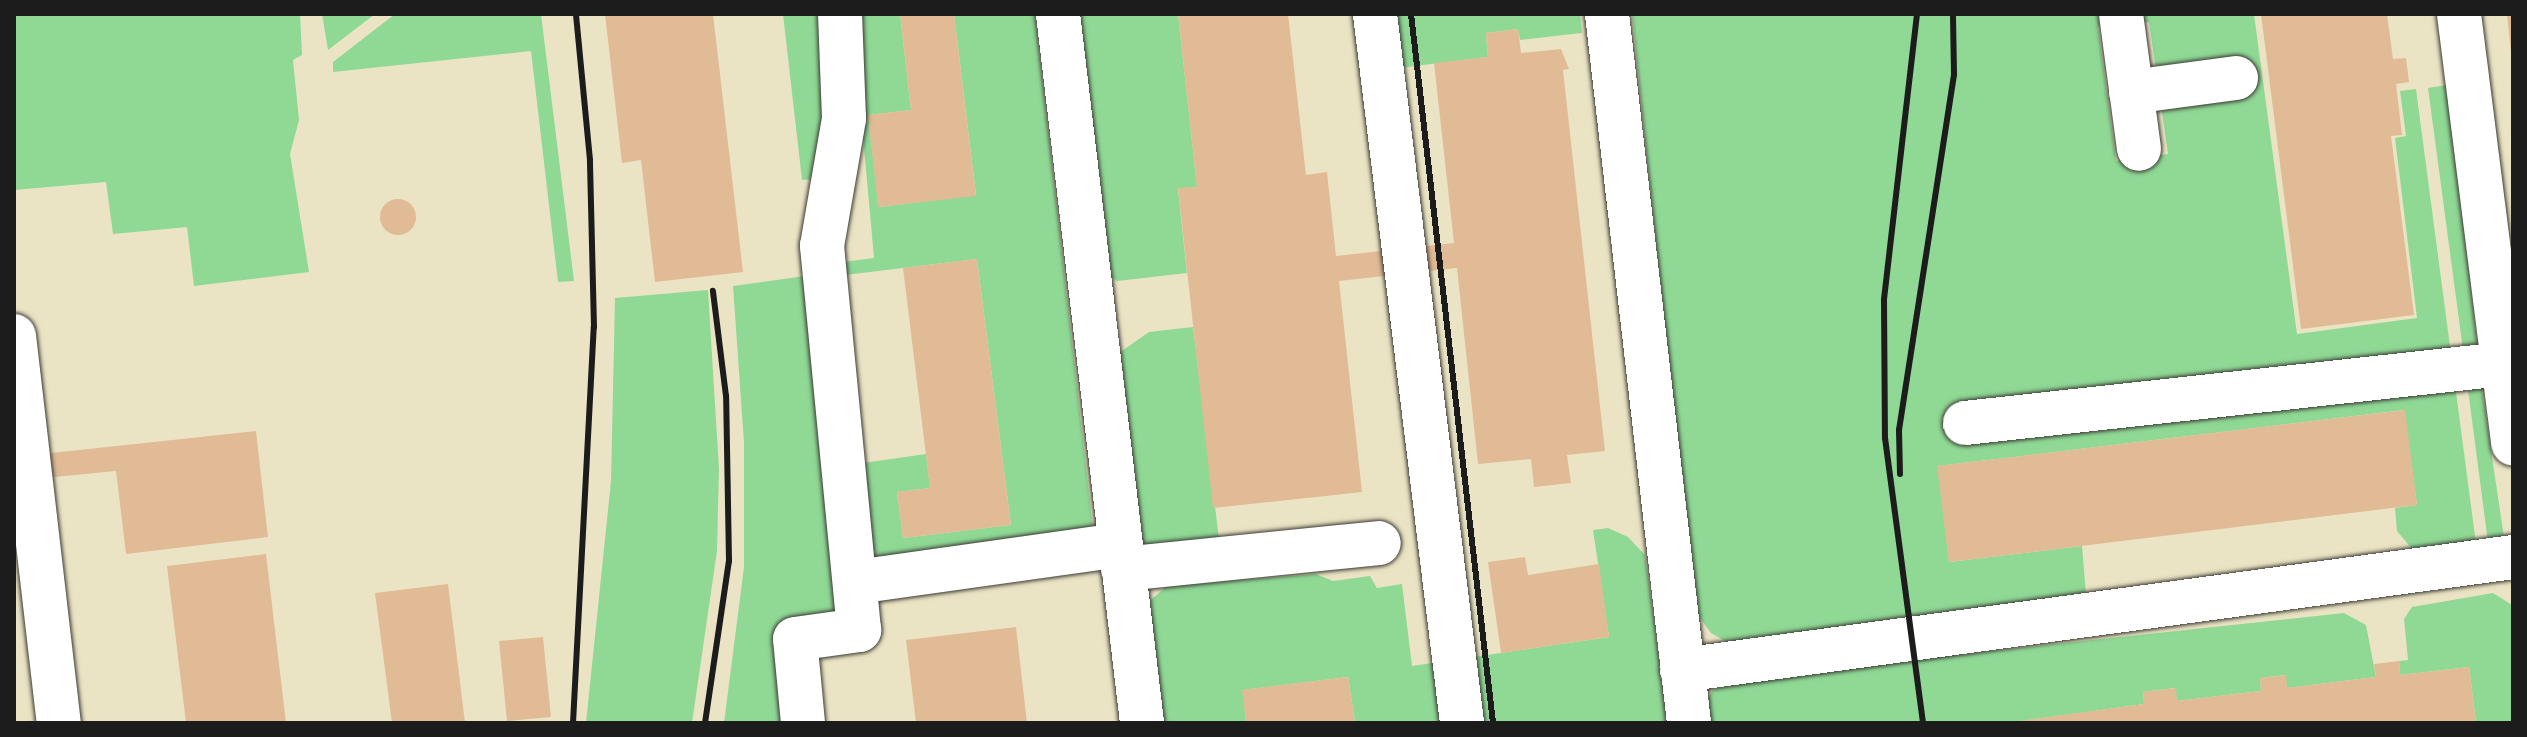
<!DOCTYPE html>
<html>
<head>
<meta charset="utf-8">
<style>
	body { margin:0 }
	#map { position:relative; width:2527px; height:737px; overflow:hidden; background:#ebe4c4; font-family:"IM FELL English",serif }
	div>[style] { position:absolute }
	.green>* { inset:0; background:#8fd995 }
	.building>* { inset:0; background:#e1bb96 }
	.round { border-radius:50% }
	.roads { filter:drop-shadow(0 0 2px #3b3a35) drop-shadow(0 0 2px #3b3a35) }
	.minor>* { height:44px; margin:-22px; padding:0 22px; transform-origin:22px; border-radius:22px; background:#fff }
	.rail>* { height:6px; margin:-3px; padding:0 3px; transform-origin:3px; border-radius:3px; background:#1c1c1c }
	span { translate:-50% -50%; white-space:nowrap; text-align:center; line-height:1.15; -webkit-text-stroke:6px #f7f3e8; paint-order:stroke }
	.frame { position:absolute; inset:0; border:16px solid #1c1c1c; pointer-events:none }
</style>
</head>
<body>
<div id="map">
	<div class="green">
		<i style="clip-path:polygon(14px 14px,300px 14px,302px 55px,293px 60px,299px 120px,290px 154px,309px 272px,194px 286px,187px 227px,113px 234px,106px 182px,14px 190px)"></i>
		<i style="clip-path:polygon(322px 14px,375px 14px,328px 50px)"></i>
		<i style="clip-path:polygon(395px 14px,541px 14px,574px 281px,558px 282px,531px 51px,333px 72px,333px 62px)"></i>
		<i style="clip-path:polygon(783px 14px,830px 14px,834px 77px,817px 179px,802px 180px)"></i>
		<i style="clip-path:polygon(852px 14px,900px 14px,911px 110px,868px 115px,879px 207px,976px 195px,954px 14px,1035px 14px,1094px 538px,859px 564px,849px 465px,926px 454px,930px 488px,897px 492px,903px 538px,1011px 525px,977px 259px,845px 275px,843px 262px,874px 258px)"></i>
		<i style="clip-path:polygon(1076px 14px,1178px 14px,1197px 187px,1178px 189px,1187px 273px,1117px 281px,1108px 276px)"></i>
		<i style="clip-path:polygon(1393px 14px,1580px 14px,1582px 33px,1520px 40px,1518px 29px,1486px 33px,1488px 57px,1399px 68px)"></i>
		<i style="clip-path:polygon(1632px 14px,2111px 14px,2113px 24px,2098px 27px,2116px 161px,2168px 154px,2149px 22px,2131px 24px,2130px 14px,2254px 14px,2297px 334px,2417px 318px,2395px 138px,2406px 136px,2400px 91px,2416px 89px,2477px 551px,2412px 549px,2397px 531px,2395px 508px,2417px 505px,2404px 410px,1938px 466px,1949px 562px,2082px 546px,2086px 594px,1734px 646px,1711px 633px,1695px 611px)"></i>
		<i style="clip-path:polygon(2447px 85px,2477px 343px,2463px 350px,2428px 88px)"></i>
		<i style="clip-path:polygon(805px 276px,847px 614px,823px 615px,784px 723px,724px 723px,744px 567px,744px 443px,733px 286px)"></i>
		<i style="clip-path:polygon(708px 290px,719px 469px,717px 551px,692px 723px,586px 723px,611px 481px,615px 298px)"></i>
		<i style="clip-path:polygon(1193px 327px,1219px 539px,1146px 546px,1135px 537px,1119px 353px,1149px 332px)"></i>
		<i style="clip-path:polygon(2467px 382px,2482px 390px,2505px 544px,2489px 550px)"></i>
		<i style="clip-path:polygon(1608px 528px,1628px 537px,1645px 555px,1668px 723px,1355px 723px,1348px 677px,1243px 690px,1246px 723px,1158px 723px,1145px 605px,1167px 586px,1316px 574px,1333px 581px,1370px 576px,1377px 588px,1402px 584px,1412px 666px,1609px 637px,1593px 530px)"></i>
		<i style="clip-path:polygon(2493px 593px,2512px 605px,2513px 723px,2476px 723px,2469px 667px,2400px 675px,2399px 661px,2408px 660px,2404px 619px,2412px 607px)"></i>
		<i style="clip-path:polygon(2344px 613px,2366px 625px,2376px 677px,2287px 688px,2285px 675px,2260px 678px,2261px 691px,2177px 701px,2175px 688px,2143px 692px,2144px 704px,2007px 723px,1709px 723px,1706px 702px,1713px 690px,1750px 677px)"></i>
	</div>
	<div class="building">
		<i style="clip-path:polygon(605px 14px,713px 14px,743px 272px,655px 282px,641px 160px,622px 163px)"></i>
		<i style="clip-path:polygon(900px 14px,954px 14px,976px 196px,878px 207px,868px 115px,911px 110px)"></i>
		<i style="clip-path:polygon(1178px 14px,1288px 14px,1306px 175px,1327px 172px,1336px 256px,1454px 243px,1434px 63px,1488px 57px,1486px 33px,1518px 29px,1521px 53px,1561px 49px,1569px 69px,1563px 70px,1605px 451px,1567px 455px,1571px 483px,1534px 487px,1531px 459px,1478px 464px,1457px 268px,1339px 281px,1362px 492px,1213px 508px,1178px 188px,1197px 187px)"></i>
		<i style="clip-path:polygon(2261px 14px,2387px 14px,2393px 59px,2406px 58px,2409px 82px,2396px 84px,2402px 135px,2391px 136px,2414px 315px,2301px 329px)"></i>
		<i style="clip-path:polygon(2507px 14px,2513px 14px,2513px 53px,2511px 53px)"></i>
		<i class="round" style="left:380px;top:199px;width:36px;height:36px"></i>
		<i style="clip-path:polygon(977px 259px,1011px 525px,903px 538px,897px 492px,930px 488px,903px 268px)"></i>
		<i style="clip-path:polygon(2405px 410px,2417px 505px,1949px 562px,1937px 466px)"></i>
		<i style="clip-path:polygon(256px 431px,268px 537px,126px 554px,116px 471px,14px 481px,14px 457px)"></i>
		<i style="clip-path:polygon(266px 554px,286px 723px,186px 723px,167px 566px)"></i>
		<i style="clip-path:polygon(1525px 557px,1528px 575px,1599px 564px,1609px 637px,1501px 653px,1488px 562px)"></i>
		<i style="clip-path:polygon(448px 584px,465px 723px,392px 723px,375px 593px)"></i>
		<i style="clip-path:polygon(1016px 627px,1027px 723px,916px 723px,906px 640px)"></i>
		<i style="clip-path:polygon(543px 637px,551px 717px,507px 721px,499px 641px)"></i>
		<i style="clip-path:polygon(2399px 661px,2400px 675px,2469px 667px,2476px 723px,2004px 723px,2144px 704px,2143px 692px,2176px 688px,2177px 701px,2261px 691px,2260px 678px,2286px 675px,2287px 688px,2376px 677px,2374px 664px)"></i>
		<i style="clip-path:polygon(1348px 677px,1355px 723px,1246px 723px,1242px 690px)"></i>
	</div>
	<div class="roads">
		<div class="minor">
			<i style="left:1058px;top:14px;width:714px;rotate:83.24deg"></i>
			<i style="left:1375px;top:14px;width:714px;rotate:83deg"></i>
			<i style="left:1607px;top:14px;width:714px;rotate:83.4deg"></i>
			<i style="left:2121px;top:14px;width:136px;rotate:82.4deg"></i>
			<i style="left:2459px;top:14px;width:433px;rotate:82.8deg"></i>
			<i style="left:2131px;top:92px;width:106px;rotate:-7.6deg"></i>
			<i style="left:14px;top:336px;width:390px;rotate:83.4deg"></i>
			<i style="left:1965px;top:423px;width:541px;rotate:-6.26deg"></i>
			<i style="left:1123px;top:569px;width:257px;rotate:-5.8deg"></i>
			<i style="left:856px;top:582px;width:267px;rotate:-8deg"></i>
			<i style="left:1682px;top:670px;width:839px;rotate:-7.74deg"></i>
			<i style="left:803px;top:723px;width:84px;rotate:-95.4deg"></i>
			<i style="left:795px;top:639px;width:65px;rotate:-8deg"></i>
			<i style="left:859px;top:630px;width:386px;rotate:-95.5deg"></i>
			<i style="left:822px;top:246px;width:130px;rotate:-80.2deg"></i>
			<i style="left:844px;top:118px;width:104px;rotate:-92.2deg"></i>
		</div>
	</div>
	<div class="rail">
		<i style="left:1411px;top:14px;width:714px;rotate:83.4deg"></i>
		<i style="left:1917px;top:14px;width:288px;rotate:96.6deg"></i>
		<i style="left:1884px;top:300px;width:138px;rotate:89.6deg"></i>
		<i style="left:1885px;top:438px;width:288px;rotate:82.4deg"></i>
		<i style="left:1900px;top:474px;width:44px;rotate:-91.3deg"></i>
		<i style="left:1899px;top:430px;width:360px;rotate:-81.2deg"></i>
		<i style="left:1954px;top:74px;width:60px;rotate:-91deg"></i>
		<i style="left:573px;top:723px;width:397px;rotate:-87deg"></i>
		<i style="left:594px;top:327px;width:167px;rotate:-91.4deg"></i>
		<i style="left:590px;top:160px;width:147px;rotate:-95.5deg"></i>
		<i style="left:705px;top:723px;width:164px;rotate:-81.6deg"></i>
		<i style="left:729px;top:561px;width:165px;rotate:-91deg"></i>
		<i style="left:726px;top:396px;width:106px;rotate:-97.1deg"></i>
	</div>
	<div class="frame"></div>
</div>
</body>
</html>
